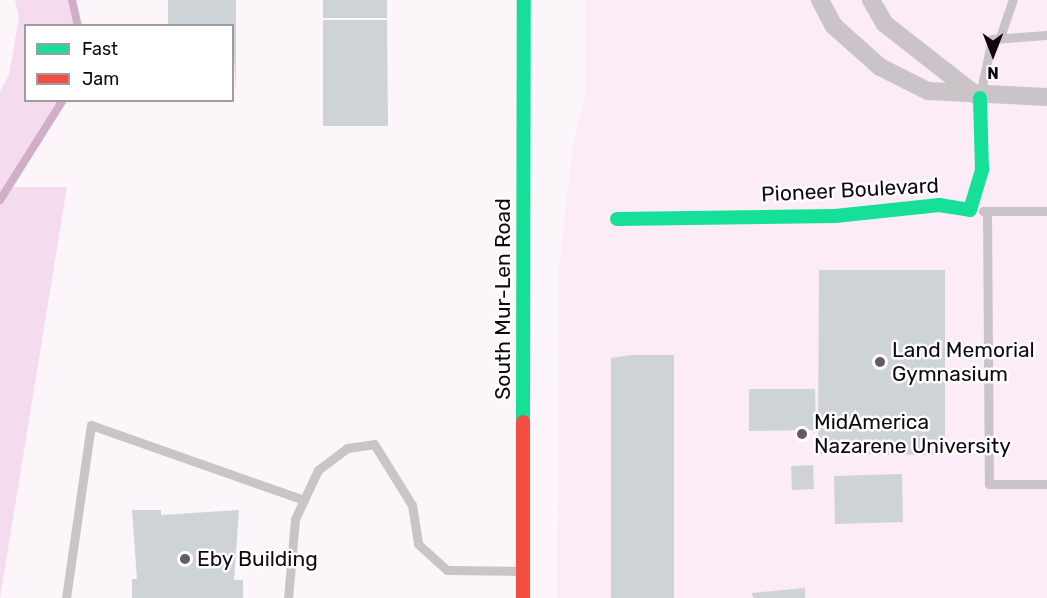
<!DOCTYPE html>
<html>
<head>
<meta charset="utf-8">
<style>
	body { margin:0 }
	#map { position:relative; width:1047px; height:598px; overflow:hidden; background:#fcf5fa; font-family:Rubik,sans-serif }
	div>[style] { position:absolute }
	.built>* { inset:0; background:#fcecf7 }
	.green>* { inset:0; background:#f5dbee }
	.stream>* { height:8px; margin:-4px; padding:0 4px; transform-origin:4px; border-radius:4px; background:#d1aec7 }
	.building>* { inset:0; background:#ced3d7 }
	.lane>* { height:9px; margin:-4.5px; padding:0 4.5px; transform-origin:4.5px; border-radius:4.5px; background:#cac3c8 }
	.street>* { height:18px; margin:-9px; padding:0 9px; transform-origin:9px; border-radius:9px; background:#cac3c8 }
	.fast>* { height:14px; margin:-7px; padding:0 7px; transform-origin:7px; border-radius:7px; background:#16e098 }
	.jam>* { height:14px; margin:-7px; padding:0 7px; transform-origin:7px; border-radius:7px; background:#f24e42 }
	.dots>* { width:16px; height:16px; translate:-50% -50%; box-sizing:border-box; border:3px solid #fff; border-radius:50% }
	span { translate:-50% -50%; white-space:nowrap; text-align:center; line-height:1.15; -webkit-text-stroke:5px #fff; paint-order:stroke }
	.street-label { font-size:21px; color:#11080f }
	.poi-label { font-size:21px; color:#11080f }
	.left { translate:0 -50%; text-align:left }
	.legend { position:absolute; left:24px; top:24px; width:210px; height:78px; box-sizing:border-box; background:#fff; border:2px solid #a09c9f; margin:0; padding:8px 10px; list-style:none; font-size:18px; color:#11080f }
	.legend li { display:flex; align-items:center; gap:12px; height:30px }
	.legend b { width:30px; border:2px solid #a09c9f }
	.north { position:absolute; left:963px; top:24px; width:60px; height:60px; -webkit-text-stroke:4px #fff; paint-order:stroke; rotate:180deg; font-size:16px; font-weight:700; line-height:24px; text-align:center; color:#11080f }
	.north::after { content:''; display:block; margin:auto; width:21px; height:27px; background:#11080f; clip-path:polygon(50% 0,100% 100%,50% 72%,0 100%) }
</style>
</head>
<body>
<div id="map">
	<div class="built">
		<i style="clip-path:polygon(586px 0,1047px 0,1047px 598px,557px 598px,559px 270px,573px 143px,585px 94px)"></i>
	</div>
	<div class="green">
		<i style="clip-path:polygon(15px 0,72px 0,78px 24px,26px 26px,26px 100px,63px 101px,6px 187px,67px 187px,0 598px,0 92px,9px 75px,19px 17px)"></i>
	</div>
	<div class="stream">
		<i style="left:72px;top:0;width:27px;rotate:77deg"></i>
		<i style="left:0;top:200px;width:118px;rotate:-57.8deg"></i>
	</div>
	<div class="building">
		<i style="clip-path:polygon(168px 0,236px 0,236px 91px,232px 26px,168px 26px)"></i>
		<i style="clip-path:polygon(323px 0,387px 0,387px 18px,323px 18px)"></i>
		<i style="clip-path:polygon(323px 20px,387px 20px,388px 126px,323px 126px)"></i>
		<i style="clip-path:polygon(819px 270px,945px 270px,945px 455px,818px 454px)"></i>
		<i style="clip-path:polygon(631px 355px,674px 355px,674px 598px,611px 598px,611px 358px)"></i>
		<i style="clip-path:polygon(749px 389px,815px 389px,816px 430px,749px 431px)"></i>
		<i style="clip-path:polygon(813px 465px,814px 489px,792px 490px,791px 466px)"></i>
		<i style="clip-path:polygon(902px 474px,903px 522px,835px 524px,834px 476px)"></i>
		<i style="clip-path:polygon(132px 510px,161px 510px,161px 515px,239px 510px,234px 580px,243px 580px,243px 598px,132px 598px,132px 579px,137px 579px)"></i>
		<i style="clip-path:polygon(805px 588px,805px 598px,753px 598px,752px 593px)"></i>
	</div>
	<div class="lane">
		<i style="left:1000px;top:37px;width:39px;rotate:-71deg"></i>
		<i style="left:980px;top:95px;width:57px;rotate:-77.9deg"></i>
		<i style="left:992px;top:39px;width:55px;rotate:-4.2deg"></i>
		<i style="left:983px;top:211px;width:64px"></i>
		<i style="left:987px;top:211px;width:273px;rotate:89.6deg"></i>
		<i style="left:989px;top:484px;width:58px"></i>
		<i style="left:66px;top:598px;width:175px;rotate:-81.8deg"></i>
		<i style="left:91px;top:425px;width:226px;rotate:19.4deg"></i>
		<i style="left:288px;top:598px;width:79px;rotate:-84.9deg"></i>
		<i style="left:295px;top:519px;width:54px;rotate:-64.9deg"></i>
		<i style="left:318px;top:470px;width:36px;rotate:-37deg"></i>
		<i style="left:347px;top:448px;width:27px;rotate:-8deg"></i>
		<i style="left:374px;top:444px;width:72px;rotate:58.1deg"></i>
		<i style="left:412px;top:505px;width:39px;rotate:81deg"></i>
		<i style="left:418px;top:544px;width:39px;rotate:42deg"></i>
		<i style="left:447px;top:570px;width:74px;rotate:0.8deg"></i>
	</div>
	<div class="street">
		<i style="left:820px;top:0;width:30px;rotate:62deg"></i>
		<i style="left:834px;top:26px;width:62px;rotate:41.7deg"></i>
		<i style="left:880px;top:67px;width:54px;rotate:26.6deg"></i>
		<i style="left:928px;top:91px;width:119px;rotate:2.9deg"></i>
		<i style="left:871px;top:0;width:28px;rotate:60deg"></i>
		<i style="left:885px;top:24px;width:115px;rotate:38deg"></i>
	</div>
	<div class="fast">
		<i style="left:617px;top:219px;width:218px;rotate:-0.8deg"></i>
		<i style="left:835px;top:216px;width:105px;rotate:-6deg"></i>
		<i style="left:939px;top:205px;width:31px;rotate:9deg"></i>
		<i style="left:970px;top:210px;width:42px;rotate:-73.3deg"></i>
		<i style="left:982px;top:170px;width:72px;rotate:-91.6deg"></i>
		<i style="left:523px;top:422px;width:422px;rotate:-89.9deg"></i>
	</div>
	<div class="jam">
		<i style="left:523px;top:598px;width:176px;rotate:-90deg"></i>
	</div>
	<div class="dots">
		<i style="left:880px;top:362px;background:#635b61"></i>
		<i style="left:802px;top:434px;background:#635b61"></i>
		<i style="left:185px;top:559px;background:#635b61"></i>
	</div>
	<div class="street-label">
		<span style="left:850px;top:190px;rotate:-3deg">Pioneer Boulevard</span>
		<span style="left:503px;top:299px;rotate:-90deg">South Mur-Len Road</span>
	</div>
	<div class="poi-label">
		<span class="left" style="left:892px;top:362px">Land Memorial<br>Gymnasium</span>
		<span class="left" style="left:814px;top:434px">MidAmerica<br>Nazarene University</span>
		<span class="left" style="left:197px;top:559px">Eby Building</span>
	</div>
	<ul class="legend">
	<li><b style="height:8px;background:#16e098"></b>Fast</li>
	<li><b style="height:8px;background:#f24e42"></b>Jam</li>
	</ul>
	<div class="north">N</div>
</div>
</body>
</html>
